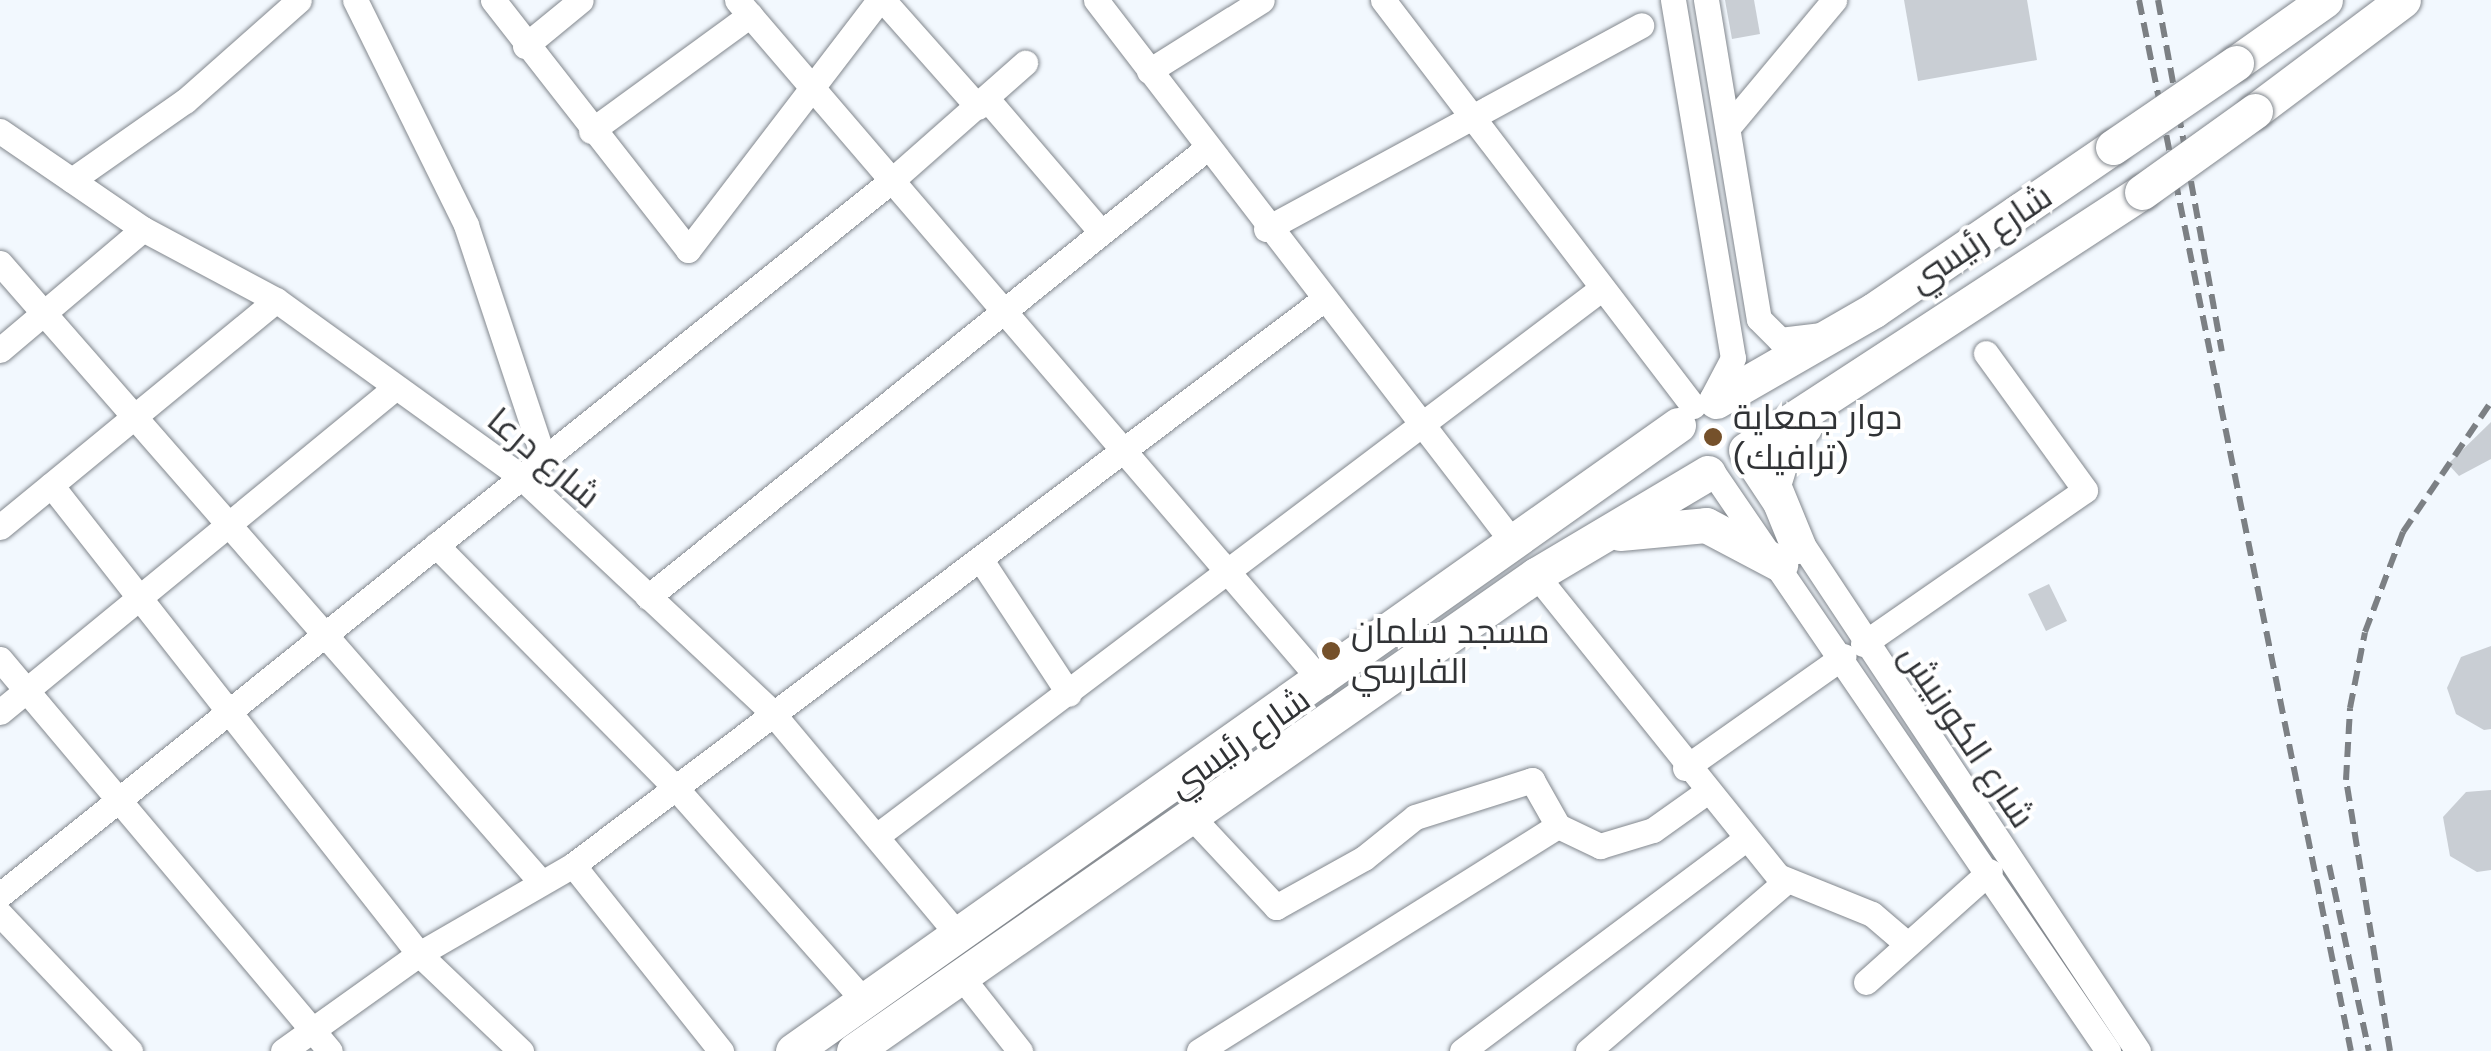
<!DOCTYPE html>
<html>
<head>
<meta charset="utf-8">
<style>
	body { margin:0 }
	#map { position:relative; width:2491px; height:1051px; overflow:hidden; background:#f2f8fe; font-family:"DM Sans",Cairo,sans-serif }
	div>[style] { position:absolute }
	.building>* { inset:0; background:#c9ced4 }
	.roads { filter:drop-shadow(0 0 2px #82878d) drop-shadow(0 0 2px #82878d) }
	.minor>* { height:25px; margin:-12.5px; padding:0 12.5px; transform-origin:12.5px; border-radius:12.5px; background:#fff }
	.highway>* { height:35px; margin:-17.5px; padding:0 17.5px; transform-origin:17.5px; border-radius:17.5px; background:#fff }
	.rail>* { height:6px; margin-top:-3px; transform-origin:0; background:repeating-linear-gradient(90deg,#7c8084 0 15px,transparent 0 23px) }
	.bridges { filter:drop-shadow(0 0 2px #82878d) drop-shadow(0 0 2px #82878d) }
	.highway-bridge>* { height:35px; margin:-17.5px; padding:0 17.5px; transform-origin:17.5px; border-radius:17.5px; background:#fff }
	.dots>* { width:28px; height:28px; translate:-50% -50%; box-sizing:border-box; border:5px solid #fff; border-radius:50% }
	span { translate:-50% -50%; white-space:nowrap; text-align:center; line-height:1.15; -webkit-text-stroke:8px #fff; paint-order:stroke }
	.street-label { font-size:35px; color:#313336 }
	.poi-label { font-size:35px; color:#313336 }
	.left { translate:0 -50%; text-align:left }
</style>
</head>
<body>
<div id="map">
	<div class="building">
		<i style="clip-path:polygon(1725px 0,1754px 0,1760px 34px,1732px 39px)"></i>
		<i style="clip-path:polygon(1904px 0,2027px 0,2037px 60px,1918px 81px)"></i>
		<i style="clip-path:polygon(2491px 422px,2491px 459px,2459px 476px,2448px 464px)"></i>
		<i style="clip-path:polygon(2049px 584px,2067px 621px,2046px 631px,2028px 594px)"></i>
		<i style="clip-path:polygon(2491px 646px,2491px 729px,2484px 730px,2456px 714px,2447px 688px,2461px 657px)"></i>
		<i style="clip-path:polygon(2491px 790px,2491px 870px,2477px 872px,2450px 856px,2443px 817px,2466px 792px)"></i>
	</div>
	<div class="roads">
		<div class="minor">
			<i style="left:355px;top:0;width:251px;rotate:63.7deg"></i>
			<i style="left:466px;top:225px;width:247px;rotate:71.6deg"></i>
			<i style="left:493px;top:0;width:317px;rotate:52deg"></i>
			<i style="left:688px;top:250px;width:315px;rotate:-52.6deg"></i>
			<i style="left:737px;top:0;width:900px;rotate:49.37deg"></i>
			<i style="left:883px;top:0;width:143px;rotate:48.4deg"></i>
			<i style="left:1096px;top:0;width:687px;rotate:52.45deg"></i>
			<i style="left:1383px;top:0;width:511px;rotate:52.64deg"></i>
			<i style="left:1673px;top:0;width:363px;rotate:80.5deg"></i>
			<i style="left:1733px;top:358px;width:45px;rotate:117.7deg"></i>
			<i style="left:1706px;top:0;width:323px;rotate:80.6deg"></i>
			<i style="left:1759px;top:319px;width:30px;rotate:45deg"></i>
			<i style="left:1780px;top:340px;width:40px;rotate:-7.1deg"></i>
			<i style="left:525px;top:46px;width:72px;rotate:-39.4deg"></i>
			<i style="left:1149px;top:71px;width:133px;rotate:-32.1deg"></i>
			<i style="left:987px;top:99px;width:174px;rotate:49.4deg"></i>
			<i style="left:1730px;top:125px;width:163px;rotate:-50.2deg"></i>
			<i style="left:0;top:131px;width:173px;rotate:34.4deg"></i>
			<i style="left:143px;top:229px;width:151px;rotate:28.1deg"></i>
			<i style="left:276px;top:300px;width:302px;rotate:35.8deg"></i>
			<i style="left:521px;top:477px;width:341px;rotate:43.1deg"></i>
			<i style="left:770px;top:710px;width:296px;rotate:50.1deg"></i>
			<i style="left:591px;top:131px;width:197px;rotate:-36.1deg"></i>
			<i style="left:72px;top:180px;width:138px;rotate:-35deg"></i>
			<i style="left:185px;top:101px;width:152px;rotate:-41.5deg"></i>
			<i style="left:1266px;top:229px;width:427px;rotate:-28.5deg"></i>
			<i style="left:0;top:263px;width:822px;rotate:48.85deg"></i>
			<i style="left:0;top:350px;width:187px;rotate:-40.2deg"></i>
			<i style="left:1743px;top:455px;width:715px;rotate:56.47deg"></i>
			<i style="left:1714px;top:474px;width:699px;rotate:55.67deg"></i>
			<i style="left:51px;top:485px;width:596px;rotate:51.88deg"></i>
			<i style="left:419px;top:954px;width:141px;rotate:43.6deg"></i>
			<i style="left:0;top:527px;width:357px;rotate:-39.4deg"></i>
			<i style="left:436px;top:545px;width:339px;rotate:45.4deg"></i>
			<i style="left:674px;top:786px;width:288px;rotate:48.5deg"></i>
			<i style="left:981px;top:560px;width:160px;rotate:56.7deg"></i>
			<i style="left:1536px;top:575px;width:386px;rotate:51.2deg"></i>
			<i style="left:1778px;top:876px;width:101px;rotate:22deg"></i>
			<i style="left:1872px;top:914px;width:45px;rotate:40.5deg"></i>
			<i style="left:648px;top:597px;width:717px;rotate:-38.77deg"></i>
			<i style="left:1863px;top:644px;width:270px;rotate:-34.7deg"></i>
			<i style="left:2085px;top:490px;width:169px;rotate:-125.9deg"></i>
			<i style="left:0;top:659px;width:512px;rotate:49.91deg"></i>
			<i style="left:0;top:712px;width:512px;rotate:-39.38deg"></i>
			<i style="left:1685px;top:768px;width:194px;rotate:-35.2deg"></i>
			<i style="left:1190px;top:815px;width:126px;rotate:46.9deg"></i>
			<i style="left:1276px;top:907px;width:101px;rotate:-29.1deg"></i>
			<i style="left:1364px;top:858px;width:65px;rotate:-38.8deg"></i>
			<i style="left:1415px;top:817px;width:123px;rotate:-17.5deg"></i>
			<i style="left:1532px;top:780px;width:53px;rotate:60.5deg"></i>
			<i style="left:878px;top:835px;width:906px;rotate:-37.06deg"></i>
			<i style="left:573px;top:865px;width:238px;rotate:51.5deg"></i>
			<i style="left:0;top:895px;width:1142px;rotate:-38.71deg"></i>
			<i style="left:891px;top:181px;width:179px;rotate:-41.4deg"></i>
			<i style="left:0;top:914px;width:189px;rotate:46.5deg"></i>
			<i style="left:960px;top:975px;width:97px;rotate:51.7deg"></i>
			<i style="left:1866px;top:982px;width:166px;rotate:-41.8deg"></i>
			<i style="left:283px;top:1051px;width:167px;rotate:-35.5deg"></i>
			<i style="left:419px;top:954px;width:178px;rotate:-30deg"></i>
			<i style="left:573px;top:865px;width:935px;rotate:-37deg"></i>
			<i style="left:1199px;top:1051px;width:424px;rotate:-32.1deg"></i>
			<i style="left:1558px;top:826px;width:47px;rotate:25.5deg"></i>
			<i style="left:1600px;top:846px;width:55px;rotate:-16.8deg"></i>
			<i style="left:1653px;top:830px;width:64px;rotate:-35.4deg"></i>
			<i style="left:1462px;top:1051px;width:354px;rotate:-36.8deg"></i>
			<i style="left:1588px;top:1051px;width:260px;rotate:-40.6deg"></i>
		</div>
		<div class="highway">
			<i style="left:2236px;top:63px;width:109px;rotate:-35.3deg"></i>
			<i style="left:2255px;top:111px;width:185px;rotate:-36.9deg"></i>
			<i style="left:1716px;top:401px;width:182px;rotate:-29.9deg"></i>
			<i style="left:1874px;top:310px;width:289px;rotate:-34.3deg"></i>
			<i style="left:1746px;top:450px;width:473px;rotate:-33.1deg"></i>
			<i style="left:1620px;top:533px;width:86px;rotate:-5.3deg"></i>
			<i style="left:1706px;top:525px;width:84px;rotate:27.8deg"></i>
			<i style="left:1798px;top:546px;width:66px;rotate:-112.3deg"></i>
			<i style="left:1773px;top:485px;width:39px;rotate:-73deg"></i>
			<i style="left:1784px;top:448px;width:29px;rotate:-46deg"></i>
			<i style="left:793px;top:1051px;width:1084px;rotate:-35.27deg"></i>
			<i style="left:854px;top:1051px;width:832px;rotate:-34.91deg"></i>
			<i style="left:1536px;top:575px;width:200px;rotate:-30.7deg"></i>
		</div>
	</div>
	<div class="rail">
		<i style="left:2139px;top:0;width:1072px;rotate:78.6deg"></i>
		<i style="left:2158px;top:0;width:357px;rotate:79.7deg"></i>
		<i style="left:2329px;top:865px;width:190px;rotate:77.9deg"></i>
		<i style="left:2390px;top:1051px;width:275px;rotate:-99.2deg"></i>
		<i style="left:2346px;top:780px;width:72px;rotate:-86.8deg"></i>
		<i style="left:2350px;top:708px;width:77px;rotate:-78.8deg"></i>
		<i style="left:2365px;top:632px;width:107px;rotate:-69.2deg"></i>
		<i style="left:2403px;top:532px;width:157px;rotate:-55.9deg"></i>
	</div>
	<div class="bridges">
		<div class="highway-bridge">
			<i style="left:2113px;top:147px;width:149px;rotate:-34.3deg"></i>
			<i style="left:2142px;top:192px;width:139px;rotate:-35.6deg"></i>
		</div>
	</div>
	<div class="dots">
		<i style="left:1713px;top:437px;background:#75512b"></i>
		<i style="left:1331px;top:651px;background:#75512b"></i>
	</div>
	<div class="street-label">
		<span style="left:1980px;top:238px;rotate:-34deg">شارع رئيسي</span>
		<span style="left:544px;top:458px;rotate:40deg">شارع درعا</span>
		<span style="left:1967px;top:736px;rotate:56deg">شارع الكورنيش</span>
		<span style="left:1239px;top:742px;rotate:-35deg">شارع رئيسي</span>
	</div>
	<div class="poi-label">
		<span class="left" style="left:1733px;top:437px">دوار جمعاية<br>(ترافيك)</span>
		<span class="left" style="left:1351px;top:651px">مسجد سلمان<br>الفارسي</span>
	</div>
</div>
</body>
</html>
